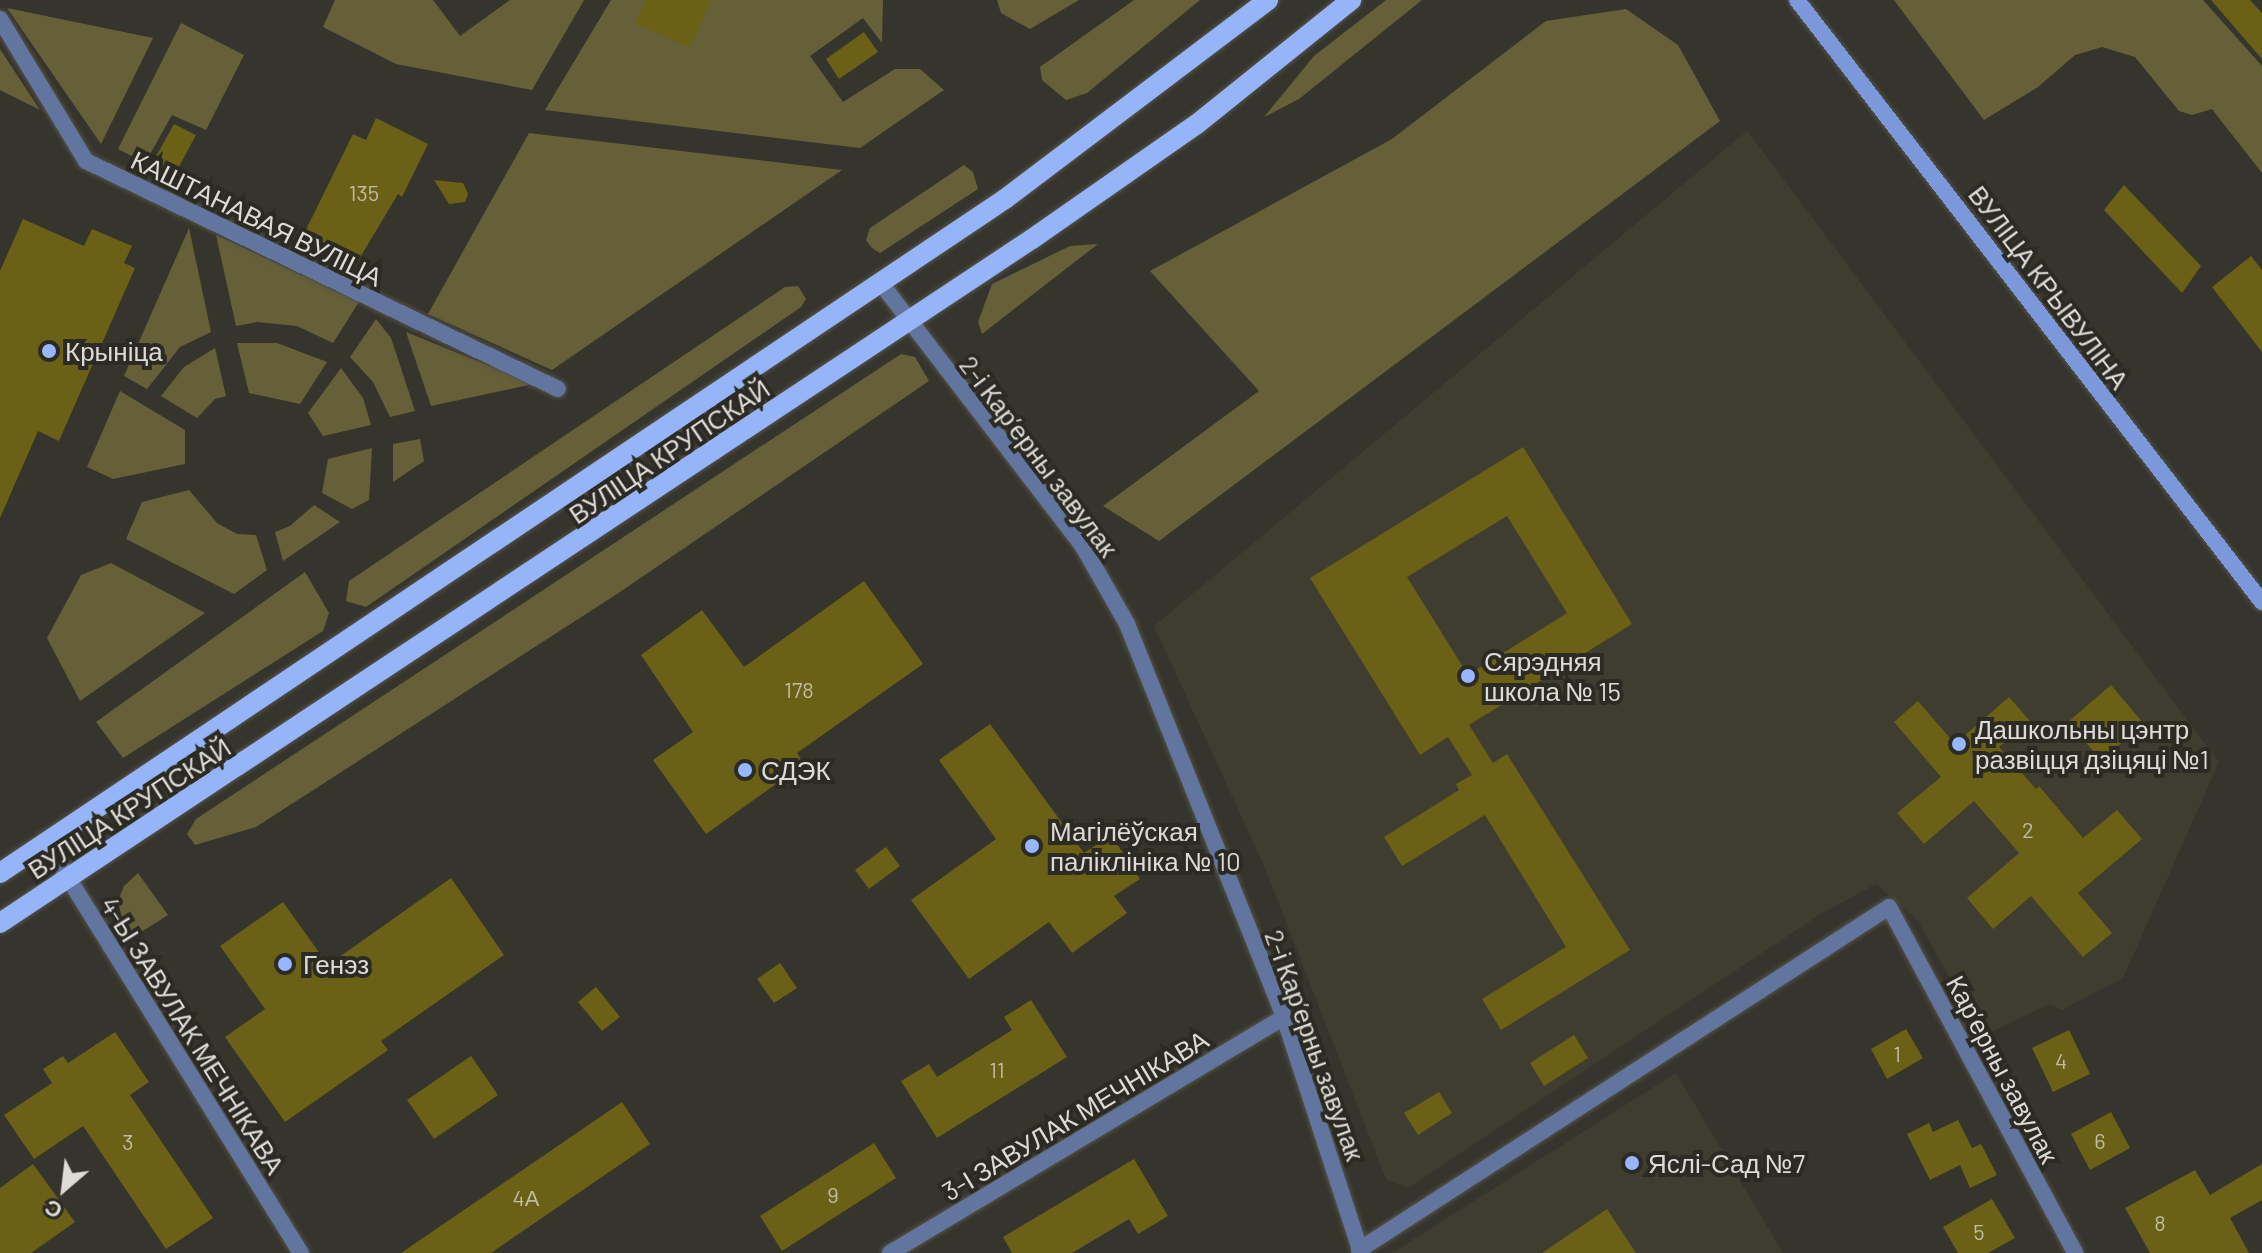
<!DOCTYPE html>
<html>
<head>
<meta charset="utf-8">
<style>
	body { margin:0 }
	#map { position:relative; width:2262px; height:1253px; overflow:hidden; background:#36352d; font-family:Barlow,sans-serif }
	div>[style] { position:absolute }
	.built>* { inset:0; background:#3f3d2f }
	.green>* { inset:0; background:#666038 }
	.building>* { inset:0; background:#6a6016 }
	.roads { filter:drop-shadow(0 0 2px #54534b) drop-shadow(0 0 2px #54534b) }
	.pedestrian>* { height:16px; margin:-8px; padding:0 8px; transform-origin:8px; border-radius:8px; background:#62759e }
	.minor>* { height:16px; margin:-8px; padding:0 8px; transform-origin:8px; border-radius:8px; background:#62759e }
	.secondary>* { height:16px; margin:-8px; padding:0 8px; transform-origin:8px; border-radius:8px; background:#7b98da }
	.primary>* { height:20px; margin:-10px; padding:0 10px; transform-origin:10px; border-radius:10px; background:#96b5f8 }
	.dots>* { width:22px; height:22px; translate:-50% -50%; box-sizing:border-box; border:4px solid #2c2b23; border-radius:50% }
	span { translate:-50% -50%; white-space:nowrap; text-align:center; line-height:1.15; -webkit-text-stroke:8px #2c2b23; paint-order:stroke }
	.number-label { font-size:22px; color:#c0bca6 }
	.number-label span { -webkit-text-stroke-width:0 }
	.street-label { font-size:26px; color:#dcdbd6 }
	.poi-label { font-size:26px; color:#dcdbd6 }
	.left { translate:0 -50%; text-align:left }
	.north { position:absolute; left:24px; top:1149px; width:80px; height:80px; -webkit-text-stroke:6px #2c2b23; paint-order:stroke; rotate:208deg; font-size:22px; font-weight:700; line-height:32px; text-align:center; color:#dcdbd6 }
	.north::after { content:''; display:block; margin:auto; width:28px; height:36px; background:#dcdbd6; clip-path:polygon(50% 0,100% 100%,50% 72%,0 100%) }
</style>
</head>
<body>
<div id="map">
	<div class="built">
		<i style="clip-path:polygon(1747px 131px,2219px 762px,2123px 978px,2062px 1010px,2050px 1004px,1982px 1036px,1918px 921px,1876px 884px,1819px 915px,1408px 1188px,1386px 1179px,1265px 868px,1154px 626px)"></i>
		<i style="clip-path:polygon(1676px 1073px,1783px 1253px,1392px 1253px)"></i>
	</div>
	<div class="green">
		<i style="clip-path:polygon(335px 0,433px 0,460px 36px,510px 0,584px 0,532px 90px,396px 64px,323px 27px)"></i>
		<i style="clip-path:polygon(611px 0,883px 0,882px 43px,863px 18px,810px 56px,843px 102px,895px 69px,920px 69px,944px 90px,860px 148px,545px 110px)"></i>
		<i style="clip-path:polygon(997px 0,1079px 0,1030px 29px,1001px 13px)"></i>
		<i style="clip-path:polygon(1134px 0,1200px 0,1087px 93px,1066px 100px,1042px 80px,1040px 67px)"></i>
		<i style="clip-path:polygon(1386px 0,1422px 0,1299px 99px,1264px 117px,1314px 56px)"></i>
		<i style="clip-path:polygon(1894px 0,2203px 0,2262px 66px,2262px 173px,2212px 109px,2192px 115px,2179px 111px,2135px 57px,2102px 47px,2075px 55px,2038px 87px,1984px 120px)"></i>
		<i style="clip-path:polygon(7px 8px,153px 38px,101px 144px)"></i>
		<i style="clip-path:polygon(1626px 9px,1678px 45px,1720px 121px,1159px 541px,1103px 506px,1259px 391px,1150px 271px,1392px 139px,1546px 21px)"></i>
		<i style="clip-path:polygon(181px 23px,244px 55px,206px 130px,172px 115px,145px 163px,118px 149px)"></i>
		<i style="clip-path:polygon(0 49px,40px 110px,0 90px)"></i>
		<i style="clip-path:polygon(529px 133px,842px 170px,552px 370px,428px 314px)"></i>
		<i style="clip-path:polygon(964px 165px,973px 172px,978px 189px,880px 253px,872px 248px,866px 240px,870px 228px)"></i>
		<i style="clip-path:polygon(189px 228px,211px 332px,180px 347px,147px 389px,124px 376px)"></i>
		<i style="clip-path:polygon(216px 235px,359px 302px,333px 343px,297px 326px,257px 322px,236px 326px)"></i>
		<i style="clip-path:polygon(1098px 244px,982px 334px,978px 322px,992px 284px,1070px 246px)"></i>
		<i style="clip-path:polygon(798px 286px,806px 299px,801px 307px,366px 607px,346px 601px,349px 581px,785px 287px)"></i>
		<i style="clip-path:polygon(376px 319px,391px 338px,415px 411px,390px 417px,373px 382px,350px 357px)"></i>
		<i style="clip-path:polygon(406px 332px,533px 384px,431px 406px)"></i>
		<i style="clip-path:polygon(237px 343px,277px 343px,327px 362px,300px 404px,249px 393px)"></i>
		<i style="clip-path:polygon(215px 348px,226px 396px,215px 399px,197px 418px,161px 396px,184px 367px)"></i>
		<i style="clip-path:polygon(901px 354px,915px 357px,929px 381px,617px 594px,256px 827px,195px 845px,187px 834px,196px 819px)"></i>
		<i style="clip-path:polygon(341px 368px,363px 398px,371px 425px,323px 436px,308px 413px)"></i>
		<i style="clip-path:polygon(120px 391px,185px 430px,185px 464px,113px 479px,87px 467px)"></i>
		<i style="clip-path:polygon(420px 439px,424px 461px,393px 482px,393px 444px)"></i>
		<i style="clip-path:polygon(372px 448px,369px 500px,352px 509px,322px 493px,328px 459px)"></i>
		<i style="clip-path:polygon(189px 490px,217px 523px,237px 534px,256px 535px,267px 570px,234px 594px,126px 539px,142px 502px)"></i>
		<i style="clip-path:polygon(314px 505px,340px 522px,283px 561px,275px 532px,290px 526px)"></i>
		<i style="clip-path:polygon(111px 563px,205px 613px,80px 701px,47px 638px,81px 575px)"></i>
		<i style="clip-path:polygon(305px 572px,329px 613px,323px 631px,123px 758px,96px 722px)"></i>
		<i style="clip-path:polygon(138px 873px,168px 915px,127px 941px,118px 901px,124px 886px)"></i>
	</div>
	<div class="building">
		<i style="clip-path:polygon(646px 0,711px 0,690px 48px,635px 23px)"></i>
		<i style="clip-path:polygon(2211px 0,2250px 0,2262px 13px,2262px 59px)"></i>
		<i style="clip-path:polygon(864px 32px,878px 52px,839px 79px,826px 59px)"></i>
		<i style="clip-path:polygon(376px 118px,428px 144px,402px 197px,398px 194px,355px 266px,301px 240px,353px 134px,366px 140px)"></i>
		<i style="clip-path:polygon(174px 124px,196px 135px,175px 174px,153px 162px)"></i>
		<i style="clip-path:polygon(434px 180px,463px 183px,468px 194px,465px 202px,449px 204px)"></i>
		<i style="clip-path:polygon(2124px 185px,2201px 266px,2182px 293px,2104px 210px)"></i>
		<i style="clip-path:polygon(23px 219px,84px 246px,92px 229px,132px 246px,124px 263px,135px 268px,59px 441px,38px 431px,0 518px,0 271px)"></i>
		<i style="clip-path:polygon(2251px 256px,2262px 270px,2262px 352px,2212px 287px)"></i>
		<i style="clip-path:polygon(evenodd,1523px 447px,1632px 624px,1469px 725px,1493px 763px,1507px 754px,1630px 950px,1501px 1030px,1482px 999px,1566px 947px,1485px 815px,1402px 866px,1384px 837px,1459px 790px,1456px 784px,1472px 775px,1448px 737px,1420px 755px,1310px 578px,1523px 447px,1507px 516px,1567px 613px,1468px 675px,1407px 577px,1507px 516px)"></i>
		<i style="clip-path:polygon(864px 581px,923px 664px,797px 753px,804px 764px,706px 834px,653px 760px,693px 732px,641px 655px,702px 610px,744px 667px)"></i>
		<i style="clip-path:polygon(2111px 685px,2144px 724px,2101px 760px,2068px 722px)"></i>
		<i style="clip-path:polygon(2009px 697px,2030px 721px,1999px 747px,2036px 789px,2039px 786px,2083px 838px,2117px 810px,2142px 839px,2078px 893px,2112px 933px,2083px 957px,2031px 896px,1993px 929px,1967px 898px,2019px 853px,1974px 801px,1924px 844px,1897px 813px,1941px 777px,1894px 722px,1918px 701px,1955px 744px)"></i>
		<i style="clip-path:polygon(990px 724px,1084px 853px,1111px 835px,1140px 879px,1114px 896px,1127px 913px,1072px 953px,1049px 922px,969px 979px,911px 900px,996px 839px,939px 760px)"></i>
		<i style="clip-path:polygon(886px 847px,900px 866px,869px 889px,855px 870px)"></i>
		<i style="clip-path:polygon(451px 878px,504px 955px,381px 1041px,388px 1050px,285px 1122px,225px 1037px,265px 1009px,220px 946px,283px 902px,328px 965px)"></i>
		<i style="clip-path:polygon(780px 963px,797px 988px,774px 1003px,757px 979px)"></i>
		<i style="clip-path:polygon(596px 987px,620px 1017px,602px 1031px,578px 1002px)"></i>
		<i style="clip-path:polygon(1031px 1000px,1067px 1057px,937px 1138px,901px 1081px,929px 1064px,937px 1077px,1012px 1030px,1004px 1017px)"></i>
		<i style="clip-path:polygon(1906px 1029px,1923px 1058px,1887px 1079px,1871px 1049px)"></i>
		<i style="clip-path:polygon(2069px 1030px,2090px 1074px,2053px 1092px,2032px 1048px)"></i>
		<i style="clip-path:polygon(115px 1032px,149px 1082px,130px 1095px,213px 1218px,166px 1249px,83px 1126px,34px 1159px,4px 1115px,52px 1083px,43px 1069px,63px 1056px,68px 1063px)"></i>
		<i style="clip-path:polygon(1574px 1035px,1588px 1058px,1544px 1086px,1530px 1063px)"></i>
		<i style="clip-path:polygon(471px 1056px,498px 1095px,434px 1139px,407px 1100px)"></i>
		<i style="clip-path:polygon(1439px 1092px,1452px 1113px,1418px 1135px,1404px 1113px)"></i>
		<i style="clip-path:polygon(622px 1102px,650px 1144px,491px 1253px,401px 1253px)"></i>
		<i style="clip-path:polygon(2111px 1112px,2130px 1148px,2090px 1170px,2071px 1134px)"></i>
		<i style="clip-path:polygon(1958px 1120px,1972px 1148px,1981px 1144px,1997px 1175px,1970px 1188px,1960px 1165px,1930px 1180px,1907px 1134px,1929px 1123px,1933px 1132px)"></i>
		<i style="clip-path:polygon(874px 1143px,896px 1178px,782px 1251px,760px 1216px)"></i>
		<i style="clip-path:polygon(1134px 1159px,1168px 1216px,1138px 1234px,1129px 1219px,1072px 1253px,1012px 1253px,1003px 1237px)"></i>
		<i style="clip-path:polygon(33px 1164px,75px 1222px,31px 1253px,0 1253px,0 1188px)"></i>
		<i style="clip-path:polygon(2262px 1164px,2262px 1200px,2230px 1218px,2249px 1253px,2150px 1253px,2125px 1208px,2195px 1170px,2210px 1195px)"></i>
		<i style="clip-path:polygon(1992px 1199px,2015px 1238px,1988px 1253px,1958px 1253px,1943px 1227px)"></i>
		<i style="clip-path:polygon(1607px 1209px,1636px 1253px,1542px 1253px)"></i>
	</div>
	<div class="roads">
		<div class="pedestrian">
			<i style="left:0;top:19px;width:166px;rotate:58.8deg"></i>
			<i style="left:86px;top:161px;width:524px;rotate:25.78deg"></i>
		</div>
		<div class="minor">
			<i style="left:880px;top:282px;width:332px;rotate:52.5deg"></i>
			<i style="left:1082px;top:545px;width:91px;rotate:60.3deg"></i>
			<i style="left:1127px;top:624px;width:423px;rotate:68.2deg"></i>
			<i style="left:1284px;top:1017px;width:248px;rotate:71.9deg"></i>
			<i style="left:46px;top:842px;width:484px;rotate:58.2deg"></i>
			<i style="left:1359px;top:1250px;width:631px;rotate:-32.91deg"></i>
			<i style="left:1889px;top:907px;width:393px;rotate:61.7deg"></i>
			<i style="left:890px;top:1253px;width:459px;rotate:-30.9deg"></i>
		</div>
		<div class="secondary">
			<i style="left:1797px;top:0;width:761px;rotate:52.32deg"></i>
		</div>
		<div class="primary">
			<i style="left:0;top:873px;width:1210px;rotate:-33.85deg"></i>
			<i style="left:1005px;top:199px;width:330px;rotate:-37.1deg"></i>
			<i style="left:0;top:923px;width:1238px;rotate:-33.54deg"></i>
			<i style="left:1032px;top:239px;width:201px;rotate:-34.9deg"></i>
			<i style="left:1197px;top:124px;width:198px;rotate:-38.8deg"></i>
		</div>
	</div>
	<div class="dots">
		<i style="left:49px;top:351px;background:#96b6fd"></i>
		<i style="left:1468px;top:676px;background:#96b6fd"></i>
		<i style="left:1959px;top:744px;background:#96b6fd"></i>
		<i style="left:745px;top:770px;background:#96b6fd"></i>
		<i style="left:1032px;top:846px;background:#96b6fd"></i>
		<i style="left:285px;top:964px;background:#96b6fd"></i>
		<i style="left:1632px;top:1163px;background:#96b6fd"></i>
	</div>
	<div class="number-label">
		<span style="left:364px;top:193px">135</span>
		<span style="left:799px;top:690px">178</span>
		<span style="left:2028px;top:830px">2</span>
		<span style="left:1897px;top:1054px">1</span>
		<span style="left:2061px;top:1061px">4</span>
		<span style="left:997px;top:1070px">11</span>
		<span style="left:2100px;top:1141px">6</span>
		<span style="left:128px;top:1142px">3</span>
		<span style="left:833px;top:1195px">9</span>
		<span style="left:526px;top:1198px">4А</span>
		<span style="left:2160px;top:1223px">8</span>
		<span style="left:1979px;top:1232px">5</span>
	</div>
	<div class="street-label">
		<span style="left:257px;top:218px;rotate:26deg">КАШТАНАВАЯ ВУЛІЦА</span>
		<span style="left:2049px;top:287px;rotate:53deg">ВУЛІЦА КРЫВУЛІНА</span>
		<span style="left:669px;top:451px;rotate:-34deg">ВУЛІЦА КРУПСКАЙ</span>
		<span style="left:1039px;top:456px;rotate:53deg">2-і Карʼерны завулак</span>
		<span style="left:129px;top:808px;rotate:-33deg">ВУЛІЦА КРУПСКАЙ</span>
		<span style="left:193px;top:1035px;rotate:58deg">4-Ы ЗАВУЛАК МЕЧНІКАВА</span>
		<span style="left:1315px;top:1045px;rotate:70deg">2-і Карʼерны завулак</span>
		<span style="left:2003px;top:1069px;rotate:62deg">Карʼерны завулак</span>
		<span style="left:1075px;top:1115px;rotate:-31deg">3-І ЗАВУЛАК МЕЧНІКАВА</span>
	</div>
	<div class="poi-label">
		<span class="left" style="left:65px;top:351px">Крыніца</span>
		<span class="left" style="left:1484px;top:676px">Сярэдняя<br>школа № 15</span>
		<span class="left" style="left:1975px;top:744px">Дашкольны цэнтр<br>развіцця дзіцяці №1</span>
		<span class="left" style="left:761px;top:770px">СДЭК</span>
		<span class="left" style="left:1050px;top:846px">Магілёўская<br>паліклініка № 10</span>
		<span class="left" style="left:303px;top:964px">Генэз</span>
		<span class="left" style="left:1648px;top:1163px">Яслі-Сад №7</span>
	</div>
	<div class="north">С</div>
</div>
</body>
</html>
